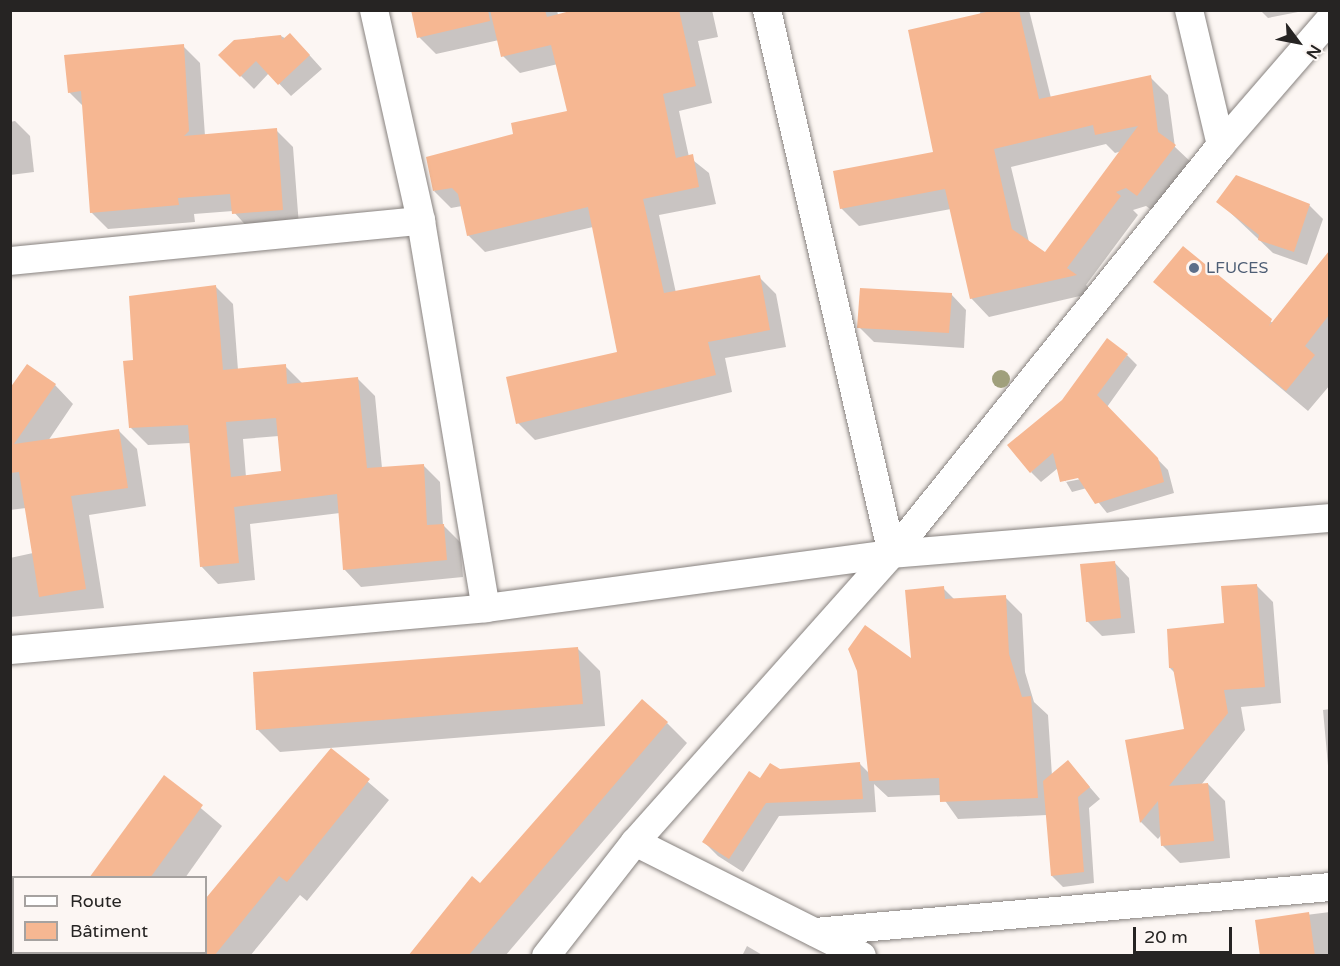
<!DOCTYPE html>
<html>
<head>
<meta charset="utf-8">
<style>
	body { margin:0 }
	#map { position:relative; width:1340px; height:966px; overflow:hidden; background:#fcf6f3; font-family:"Varela Round",sans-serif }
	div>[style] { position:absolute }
	.shadow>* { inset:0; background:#0003 }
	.building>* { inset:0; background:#f6b792 }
	.roads { filter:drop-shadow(0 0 2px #87827f) drop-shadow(0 0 2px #87827f) }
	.minor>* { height:28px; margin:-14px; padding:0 14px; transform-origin:14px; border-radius:14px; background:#fff }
	.trees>* { width:18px; height:18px; margin:-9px; border-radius:50%; background:#a0a07c }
	.dots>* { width:16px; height:16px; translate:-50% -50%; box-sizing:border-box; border:3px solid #fcf6f3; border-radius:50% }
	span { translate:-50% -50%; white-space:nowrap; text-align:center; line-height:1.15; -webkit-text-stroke:4.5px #fcf6f3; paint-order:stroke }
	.service-label { font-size:16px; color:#4e5e75 }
	.left { translate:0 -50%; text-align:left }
	.frame { position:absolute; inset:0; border:12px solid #262423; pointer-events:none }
	.legend { position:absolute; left:12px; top:876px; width:195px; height:78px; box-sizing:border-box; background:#fcf6f3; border:2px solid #a6a2a0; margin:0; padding:8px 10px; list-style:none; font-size:18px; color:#262423 }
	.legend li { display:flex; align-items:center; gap:12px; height:30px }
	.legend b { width:30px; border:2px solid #a6a2a0 }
	.north { position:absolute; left:1268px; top:12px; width:60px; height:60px; -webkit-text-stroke:4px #fcf6f3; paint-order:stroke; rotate:122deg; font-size:16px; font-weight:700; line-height:24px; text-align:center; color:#262423 }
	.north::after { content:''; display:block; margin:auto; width:21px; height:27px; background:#262423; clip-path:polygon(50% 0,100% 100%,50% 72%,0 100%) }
	.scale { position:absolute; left:1133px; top:927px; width:99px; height:27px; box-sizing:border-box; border:3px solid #262423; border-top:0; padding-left:8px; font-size:18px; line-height:21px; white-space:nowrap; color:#262423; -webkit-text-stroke:4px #fcf6f3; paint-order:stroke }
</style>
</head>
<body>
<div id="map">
	<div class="shadow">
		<i style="clip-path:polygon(413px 10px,557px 10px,558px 15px,580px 10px,712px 10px,718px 37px,698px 41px,712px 103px,679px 111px,689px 157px,709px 173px,716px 204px,659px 215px,676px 293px,759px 277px,776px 294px,786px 347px,725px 358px,732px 392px,535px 440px,518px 423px,618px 354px,593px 227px,485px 252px,468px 235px,462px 206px,451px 208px,434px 191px,515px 135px,569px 112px,558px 64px,520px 73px,503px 56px,499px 40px,436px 54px,419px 37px)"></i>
		<i style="clip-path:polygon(evenodd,981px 10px,1029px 10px,1051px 98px,1150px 77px,1168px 95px,1175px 147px,1193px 164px,1156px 213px,1146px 206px,1133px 210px,1138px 215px,1086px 285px,1093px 293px,989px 317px,971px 298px,951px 209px,859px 226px,841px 208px,935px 153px,981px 10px,1106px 144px,1115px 153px,1122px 151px,1045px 254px,1029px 242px,1011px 167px,1106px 144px)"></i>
		<i style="clip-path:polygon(1260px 10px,1298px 10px,1298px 12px,1268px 18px)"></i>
		<i style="clip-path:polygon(281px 36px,303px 48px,322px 69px,291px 96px,269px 73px,254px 89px,220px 55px)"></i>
		<i style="clip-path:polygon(183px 46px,200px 63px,205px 136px,276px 130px,293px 147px,299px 226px,250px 230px,233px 211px,194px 214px,195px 222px,108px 229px,91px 212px,84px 107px,69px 92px)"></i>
		<i style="clip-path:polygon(15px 121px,30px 136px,34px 172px,10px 175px,10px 122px)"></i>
		<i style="clip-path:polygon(1218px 201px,1309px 205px,1323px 219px,1307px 265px,1273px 253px)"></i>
		<i style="clip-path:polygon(1330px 253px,1330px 385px,1308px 411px,1155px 282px,1274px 323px)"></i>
		<i style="clip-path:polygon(evenodd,216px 287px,233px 304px,238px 370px,285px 366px,302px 383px,358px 379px,375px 396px,382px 468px,423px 465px,440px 482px,443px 525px,460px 542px,463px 577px,361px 587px,344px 569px,340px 513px,250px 524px,255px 580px,218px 584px,201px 566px,191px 443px,148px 445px,131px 428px,135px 361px,216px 287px,279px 436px,282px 472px,246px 477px,243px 439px,279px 436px)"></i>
		<i style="clip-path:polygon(951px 294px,966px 310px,964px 348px,874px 342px,859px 327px)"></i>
		<i style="clip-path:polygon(evenodd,1127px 355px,1137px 365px,1107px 407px,1168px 470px,1174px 493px,1107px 513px,1087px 488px,1072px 492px,1058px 468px,1041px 482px,1031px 472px,1127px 355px,1085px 475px,1086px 478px,1066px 482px,1066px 479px,1085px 475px)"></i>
		<i style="clip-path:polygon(55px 385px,73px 404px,48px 441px,118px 430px,137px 449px,146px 506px,89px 515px,104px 608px,10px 617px,10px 558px,33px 553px,26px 508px,10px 510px,10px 391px)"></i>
		<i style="clip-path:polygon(1114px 562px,1129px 578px,1135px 633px,1102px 636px,1087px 621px)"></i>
		<i style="clip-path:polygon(1256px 585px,1273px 602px,1281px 703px,1241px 707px,1245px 730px,1201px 785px,1208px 784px,1225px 801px,1230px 858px,1180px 863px,1163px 846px,1162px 834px,1158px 839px,1141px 822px,1127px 742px,1186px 730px,1176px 674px,1170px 668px,1225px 624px)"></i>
		<i style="clip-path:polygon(943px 588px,955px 600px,1005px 597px,1022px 614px,1025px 672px,1034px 702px,1048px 715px,1052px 776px,1068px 762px,1100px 799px,1089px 808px,1094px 883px,1063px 887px,1052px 876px,1047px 815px,958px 819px,941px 795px,888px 797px,874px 784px,876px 812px,779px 816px,743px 872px,718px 856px,704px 842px,761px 780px,780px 771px,860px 764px,870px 774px)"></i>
		<i style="clip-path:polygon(577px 648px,600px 671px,605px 726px,280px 752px,257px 729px)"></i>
		<i style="clip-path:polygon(1330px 709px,1330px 788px,1323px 710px)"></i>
		<i style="clip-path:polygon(667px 723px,687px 743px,505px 956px,410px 956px,480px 885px)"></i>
		<i style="clip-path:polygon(331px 750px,389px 800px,307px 901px,300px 895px,250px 956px,167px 956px,164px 952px,206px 952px,206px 901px)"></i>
		<i style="clip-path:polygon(164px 777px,222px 826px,185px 878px,91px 878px)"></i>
		<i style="clip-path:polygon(1330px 912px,1330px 956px,1261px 956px,1257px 921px)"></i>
		<i style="clip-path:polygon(747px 946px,764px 956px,742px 956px)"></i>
		<i style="clip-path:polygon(39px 952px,106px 952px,37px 956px)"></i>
	</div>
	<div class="building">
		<i style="clip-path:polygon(411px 10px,488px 10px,490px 21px,417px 38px)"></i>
		<i style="clip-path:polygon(490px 10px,545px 10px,547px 17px,574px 10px,679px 10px,696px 86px,663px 94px,676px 158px,693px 154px,699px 187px,643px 199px,664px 293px,760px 275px,770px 330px,708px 342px,716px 375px,516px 424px,506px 377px,617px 352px,588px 207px,467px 236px,458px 194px,452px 188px,433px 191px,426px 157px,513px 134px,511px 123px,567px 111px,551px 45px,501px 57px)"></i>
		<i style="clip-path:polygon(evenodd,995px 10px,1019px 10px,1039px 99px,1151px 75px,1158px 132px,1176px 145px,1137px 196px,1126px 188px,1116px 192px,1121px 196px,1067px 268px,1077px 275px,970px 299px,945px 189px,840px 209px,833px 171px,933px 152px,908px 30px,995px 10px,1093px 125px,1095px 135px,1138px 126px,1045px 252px,1012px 229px,994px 149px,1093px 125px)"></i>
		<i style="clip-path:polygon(290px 33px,310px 55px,278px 85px,256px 61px,240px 77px,218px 55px,234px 40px,281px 35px,282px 40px)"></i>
		<i style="clip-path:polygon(184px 44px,189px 131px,184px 136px,277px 128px,283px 210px,232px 214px,230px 194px,178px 198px,179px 205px,90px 213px,81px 91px,68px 93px,64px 55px)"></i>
		<i style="clip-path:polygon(1236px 175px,1310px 204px,1294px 252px,1258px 240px,1259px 235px,1216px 202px)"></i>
		<i style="clip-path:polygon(1183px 246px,1272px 319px,1269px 326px,1329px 251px,1329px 315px,1305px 346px,1315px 355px,1286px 391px,1153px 282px)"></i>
		<i style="clip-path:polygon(evenodd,216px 285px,223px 370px,286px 364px,287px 384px,358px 377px,367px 468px,424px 464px,427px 525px,444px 524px,447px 560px,343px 570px,337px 494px,234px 507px,239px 563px,200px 567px,188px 425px,129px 428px,123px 361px,133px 360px,129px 296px,216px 285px,276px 418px,281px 471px,231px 477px,226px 422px,276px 418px)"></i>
		<i style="clip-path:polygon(860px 288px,952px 293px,949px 333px,857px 328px)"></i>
		<i style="clip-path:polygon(1107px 338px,1128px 354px,1097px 395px,1158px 458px,1164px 482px,1095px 504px,1078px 478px,1060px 482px,1053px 453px,1030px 473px,1007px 445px,1062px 400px)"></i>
		<i style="clip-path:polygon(27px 364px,56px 384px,14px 444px,119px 429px,128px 488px,71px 496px,86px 589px,39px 597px,19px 472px,10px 473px,10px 388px)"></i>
		<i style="clip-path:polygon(1115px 561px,1121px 618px,1086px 622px,1080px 564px)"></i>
		<i style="clip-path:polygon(1257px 584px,1265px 687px,1224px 690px,1228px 713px,1169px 786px,1208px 783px,1214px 841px,1161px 846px,1158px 801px,1140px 823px,1125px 740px,1184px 729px,1173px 668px,1169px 668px,1167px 629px,1224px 623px,1221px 586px)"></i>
		<i style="clip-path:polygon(944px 586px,945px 599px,1006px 595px,1009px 654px,1022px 697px,1031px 696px,1038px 798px,940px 802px,939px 778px,869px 781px,857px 671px,848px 649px,865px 625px,911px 658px,905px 590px)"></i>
		<i style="clip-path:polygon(578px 647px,583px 704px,256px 730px,253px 672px)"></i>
		<i style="clip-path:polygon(642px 699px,668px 722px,468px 956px,408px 956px,472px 876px,480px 883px)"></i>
		<i style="clip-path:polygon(331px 748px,370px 779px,287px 882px,279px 876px,214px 956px,206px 956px,206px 898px)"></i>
		<i style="clip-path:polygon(1068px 760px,1090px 787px,1078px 797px,1084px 872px,1051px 876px,1043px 781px)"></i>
		<i style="clip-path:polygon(860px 762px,863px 799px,766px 803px,729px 859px,702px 842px,749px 771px,760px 778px,770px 763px,780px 769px)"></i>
		<i style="clip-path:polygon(164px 775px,203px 805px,150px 878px,89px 878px)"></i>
		<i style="clip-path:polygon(1309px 912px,1315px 956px,1260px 956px,1255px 920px)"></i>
	</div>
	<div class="roads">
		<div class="minor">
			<i style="left:374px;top:10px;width:216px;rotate:77.4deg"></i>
			<i style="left:421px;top:221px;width:392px;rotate:80.5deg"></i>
			<i style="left:767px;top:10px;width:558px;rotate:77.06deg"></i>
			<i style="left:1189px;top:10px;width:139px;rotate:76.7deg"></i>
			<i style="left:10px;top:261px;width:413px;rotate:-5.6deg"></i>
			<i style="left:10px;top:650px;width:478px;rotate:-5deg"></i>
			<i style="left:486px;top:608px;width:410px;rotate:-7.6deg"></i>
			<i style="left:892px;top:554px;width:439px;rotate:-4.7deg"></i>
			<i style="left:635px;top:842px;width:254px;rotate:26.7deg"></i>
			<i style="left:815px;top:932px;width:517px;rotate:-4.99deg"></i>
			<i style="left:546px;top:956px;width:145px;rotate:-52deg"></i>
			<i style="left:635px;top:842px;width:386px;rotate:-48.3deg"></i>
			<i style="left:892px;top:554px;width:525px;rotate:-51.19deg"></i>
			<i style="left:1221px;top:145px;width:167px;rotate:-49.1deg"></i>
		</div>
	</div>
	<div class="trees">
		<i style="left:1001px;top:379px"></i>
	</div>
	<div class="dots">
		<i style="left:1194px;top:268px;background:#5c6f8a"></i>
	</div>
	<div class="service-label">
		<span class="left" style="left:1206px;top:268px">LFUCES</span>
	</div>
	<div class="frame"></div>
	<ul class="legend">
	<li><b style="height:8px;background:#fff"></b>Route</li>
	<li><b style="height:16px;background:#f6b792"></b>Bâtiment</li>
	</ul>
	<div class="north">N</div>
	<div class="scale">20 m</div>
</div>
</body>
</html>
